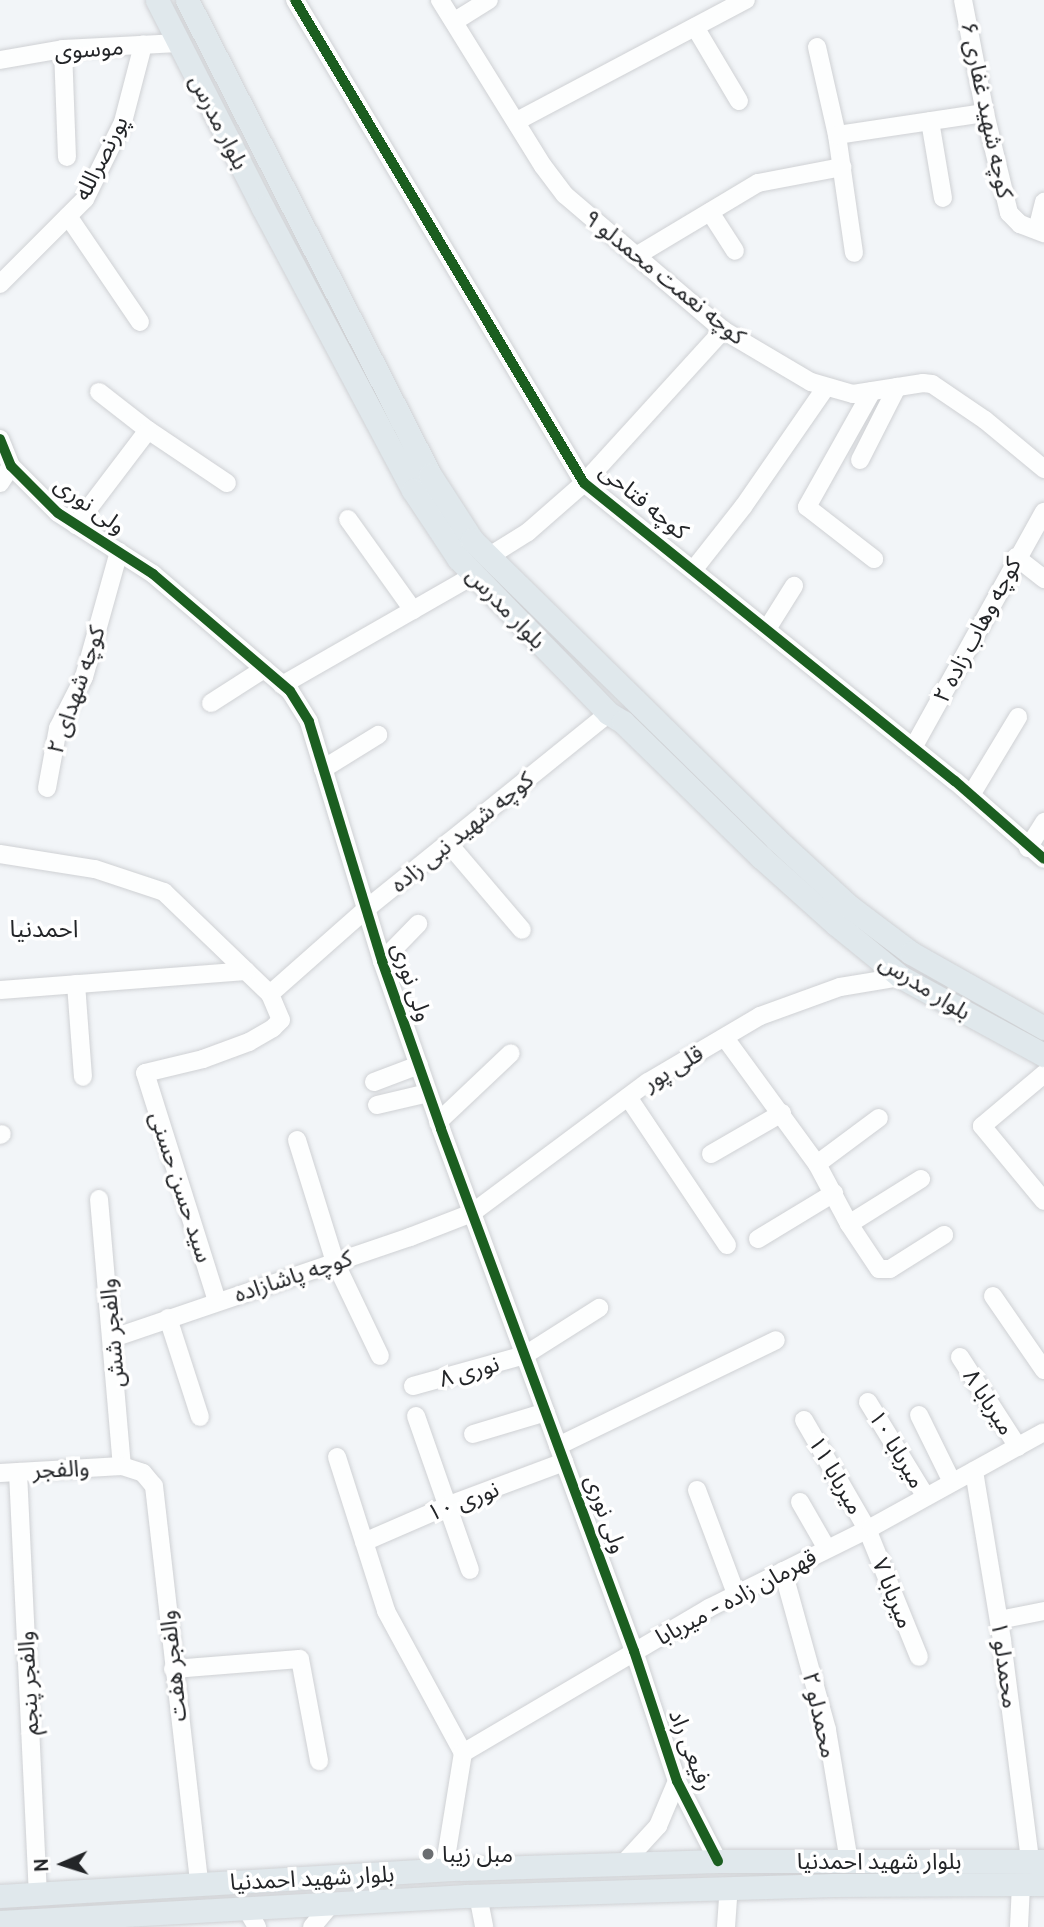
<!DOCTYPE html>
<html>
<head>
<meta charset="utf-8">
<style>
	body { margin:0 }
	#map { position:relative; width:1044px; height:1927px; overflow:hidden; background:#f2f5f8; font-family:Cabin,"Noto Sans Arabic",sans-serif }
	div>[style] { position:absolute }
	.roads { filter:drop-shadow(0 0 2px #cfd1d4) drop-shadow(0 0 2px #cfd1d4) }
	.minor>* { height:18px; margin:-9px; padding:0 9px; transform-origin:9px; border-radius:9px; background:#fdfefe }
	.major>* { height:23px; margin:-11.5px; padding:0 11.5px; transform-origin:11.5px; border-radius:11.5px; background:#e0e8ec }
	.cycleway>* { height:10px; margin:-5px; padding:0 5px; transform-origin:5px; border-radius:5px; background:#1b5e20 }
	.dots>* { width:19px; height:19px; translate:-50% -50%; box-sizing:border-box; border:4px solid #fff; border-radius:50% }
	span { translate:-50% -50%; white-space:nowrap; text-align:center; line-height:1.15; -webkit-text-stroke:7px #fff; paint-order:stroke }
	.street-label { font-size:23px; color:#232528 }
	.poi-label { font-size:23px; color:#232528 }
	.left { translate:0 -50%; text-align:left }
	.neighbourhood-label { font-size:24px; color:#232528 }
	.north { position:absolute; left:28px; top:1829px; width:70px; height:70px; -webkit-text-stroke:5px #fff; paint-order:stroke; rotate:267deg; font-size:19px; font-weight:700; line-height:28px; text-align:center; color:#232528 }
	.north::after { content:''; display:block; margin:auto; width:24px; height:32px; background:#232528; clip-path:polygon(50% 0,100% 100%,50% 72%,0 100%) }
</style>
</head>
<body>
<div id="map">
	<div class="roads">
		<div class="minor">
			<i style="left:295px;top:0;width:563px;rotate:59.11deg"></i>
			<i style="left:584px;top:483px;width:476px;rotate:38.8deg"></i>
			<i style="left:955px;top:781px;width:118px;rotate:41.2deg"></i>
			<i style="left:440px;top:0;width:195px;rotate:58.2deg"></i>
			<i style="left:543px;top:166px;width:36px;rotate:53deg"></i>
			<i style="left:565px;top:195px;width:208px;rotate:40.5deg"></i>
			<i style="left:723px;top:330px;width:102px;rotate:30.6deg"></i>
			<i style="left:811px;top:382px;width:44px;rotate:15.9deg"></i>
			<i style="left:853px;top:394px;width:71px;rotate:-8.9deg"></i>
			<i style="left:923px;top:383px;width:9px;rotate:6deg"></i>
			<i style="left:932px;top:384px;width:64px;rotate:34.2deg"></i>
			<i style="left:985px;top:420px;width:77px;rotate:39.7deg"></i>
			<i style="left:963px;top:0;width:115px;rotate:79deg"></i>
			<i style="left:985px;top:113px;width:103px;rotate:76.5deg"></i>
			<i style="left:1009px;top:213px;width:16px;rotate:45deg"></i>
			<i style="left:1020px;top:224px;width:26px;rotate:21deg"></i>
			<i style="left:455px;top:21px;width:40px;rotate:-32deg"></i>
			<i style="left:695px;top:27px;width:86px;rotate:59.3deg"></i>
			<i style="left:817px;top:47px;width:90px;rotate:77.2deg"></i>
			<i style="left:837px;top:135px;width:119px;rotate:81.8deg"></i>
			<i style="left:63px;top:49px;width:108px;rotate:87.9deg"></i>
			<i style="left:0;top:60px;width:64px;rotate:-9.9deg"></i>
			<i style="left:63px;top:49px;width:116px;rotate:-3deg"></i>
			<i style="left:517px;top:121px;width:259px;rotate:-27.9deg"></i>
			<i style="left:930px;top:121px;width:78px;rotate:80.4deg"></i>
			<i style="left:837px;top:135px;width:150px;rotate:-8.5deg"></i>
			<i style="left:710px;top:212px;width:46px;rotate:57.3deg"></i>
			<i style="left:68px;top:216px;width:128px;rotate:55.8deg"></i>
			<i style="left:1037px;top:230px;width:29px;rotate:-76deg"></i>
			<i style="left:636px;top:256px;width:142px;rotate:-30.9deg"></i>
			<i style="left:758px;top:183px;width:86px;rotate:-10.8deg"></i>
			<i style="left:0;top:284px;width:120px;rotate:-45deg"></i>
			<i style="left:85px;top:199px;width:86px;rotate:-63.7deg"></i>
			<i style="left:123px;top:122px;width:80px;rotate:-75.4deg"></i>
			<i style="left:872px;top:391px;width:133px;rotate:119.3deg"></i>
			<i style="left:807px;top:507px;width:85px;rotate:37.8deg"></i>
			<i style="left:99px;top:392px;width:62px;rotate:37.8deg"></i>
			<i style="left:0;top:439px;width:29px;rotate:68deg"></i>
			<i style="left:11px;top:466px;width:66px;rotate:45deg"></i>
			<i style="left:58px;top:513px;width:113px;rotate:32.7deg"></i>
			<i style="left:153px;top:574px;width:180px;rotate:40.5deg"></i>
			<i style="left:290px;top:691px;width:36px;rotate:58deg"></i>
			<i style="left:309px;top:722px;width:250px;rotate:73deg"></i>
			<i style="left:382px;top:961px;width:178px;rotate:70.6deg"></i>
			<i style="left:441px;top:1129px;width:557px;rotate:69.71deg"></i>
			<i style="left:634px;top:1651px;width:137px;rotate:71.7deg"></i>
			<i style="left:677px;top:1781px;width:90px;rotate:62.9deg"></i>
			<i style="left:860px;top:460px;width:82px;rotate:-63.1deg"></i>
			<i style="left:0;top:483px;width:20px;rotate:-57deg"></i>
			<i style="left:348px;top:519px;width:112px;rotate:54.5deg"></i>
			<i style="left:76px;top:525px;width:119px;rotate:-52.8deg"></i>
			<i style="left:148px;top:430px;width:95px;rotate:33.9deg"></i>
			<i style="left:488px;top:557px;width:47px;rotate:-32deg"></i>
			<i style="left:528px;top:532px;width:74px;rotate:-41.2deg"></i>
			<i style="left:584px;top:483px;width:207px;rotate:-47.7deg"></i>
			<i style="left:1016px;top:557px;width:36px;rotate:38deg"></i>
			<i style="left:694px;top:569px;width:79px;rotate:-51.7deg"></i>
			<i style="left:743px;top:507px;width:146px;rotate:-55.3deg"></i>
			<i style="left:767px;top:629px;width:51px;rotate:-57.9deg"></i>
			<i style="left:282px;top:685px;width:221px;rotate:-29.8deg"></i>
			<i style="left:211px;top:703px;width:63px;rotate:-32.7deg"></i>
			<i style="left:913px;top:748px;width:270px;rotate:-61deg"></i>
			<i style="left:323px;top:769px;width:65px;rotate:-31.7deg"></i>
			<i style="left:47px;top:788px;width:61px;rotate:-79.6deg"></i>
			<i style="left:58px;top:728px;width:57px;rotate:-63deg"></i>
			<i style="left:84px;top:677px;width:130px;rotate:-74.4deg"></i>
			<i style="left:971px;top:795px;width:91px;rotate:-58.9deg"></i>
			<i style="left:448px;top:843px;width:114px;rotate:49.6deg"></i>
			<i style="left:1028px;top:848px;width:31px;rotate:-58deg"></i>
			<i style="left:0;top:854px;width:96px;rotate:9deg"></i>
			<i style="left:95px;top:869px;width:73px;rotate:18.4deg"></i>
			<i style="left:164px;top:892px;width:147px;rotate:43.9deg"></i>
			<i style="left:270px;top:994px;width:128px;rotate:-41.5deg"></i>
			<i style="left:366px;top:909px;width:312px;rotate:-38.9deg"></i>
			<i style="left:382px;top:961px;width:52px;rotate:-45.8deg"></i>
			<i style="left:76px;top:984px;width:93px;rotate:85.7deg"></i>
			<i style="left:0;top:990px;width:247px;rotate:-4.4deg"></i>
			<i style="left:725px;top:1038px;width:156px;rotate:53.9deg"></i>
			<i style="left:817px;top:1164px;width:68px;rotate:61.9deg"></i>
			<i style="left:849px;top:1224px;width:54px;rotate:56.3deg"></i>
			<i style="left:879px;top:1269px;width:11px"></i>
			<i style="left:890px;top:1269px;width:64px;rotate:-32.2deg"></i>
			<i style="left:1044px;top:1074px;width:81px;rotate:140deg"></i>
			<i style="left:982px;top:1126px;width:97px;rotate:50.4deg"></i>
			<i style="left:374px;top:1082px;width:48px;rotate:-20.7deg"></i>
			<i style="left:628px;top:1097px;width:178px;rotate:56.2deg"></i>
			<i style="left:377px;top:1105px;width:52px;rotate:-13.2deg"></i>
			<i style="left:438px;top:1122px;width:100px;rotate:-43.4deg"></i>
			<i style="left:0;top:1135px;width:2px;rotate:-27deg"></i>
			<i style="left:297px;top:1140px;width:128px;rotate:72.7deg"></i>
			<i style="left:335px;top:1262px;width:104px;rotate:64.4deg"></i>
			<i style="left:711px;top:1154px;width:82px;rotate:-30deg"></i>
			<i style="left:817px;top:1164px;width:77px;rotate:-36.6deg"></i>
			<i style="left:99px;top:1199px;width:268px;rotate:85.1deg"></i>
			<i style="left:849px;top:1224px;width:85px;rotate:-32deg"></i>
			<i style="left:758px;top:1239px;width:89px;rotate:-31.2deg"></i>
			<i style="left:993px;top:1296px;width:90px;rotate:55.4deg"></i>
			<i style="left:217px;top:1301px;width:239px;rotate:-107.5deg"></i>
			<i style="left:145px;top:1073px;width:60px;rotate:-13.6deg"></i>
			<i style="left:203px;top:1059px;width:49px;rotate:-20.3deg"></i>
			<i style="left:249px;top:1042px;width:28px;rotate:-30deg"></i>
			<i style="left:273px;top:1028px;width:11px;rotate:-45deg"></i>
			<i style="left:281px;top:1020px;width:28px;rotate:-113deg"></i>
			<i style="left:168px;top:1318px;width:104px;rotate:72.1deg"></i>
			<i style="left:113px;top:1338px;width:314px;rotate:-18.8deg"></i>
			<i style="left:410px;top:1237px;width:66px;rotate:-21.2deg"></i>
			<i style="left:472px;top:1213px;width:219px;rotate:-36.7deg"></i>
			<i style="left:648px;top:1082px;width:130px;rotate:-30.5deg"></i>
			<i style="left:760px;top:1016px;width:85px;rotate:-19.9deg"></i>
			<i style="left:840px;top:987px;width:62px;rotate:-9.3deg"></i>
			<i style="left:960px;top:1357px;width:107px;rotate:57.2deg"></i>
			<i style="left:413px;top:1386px;width:116px;rotate:-15.5deg"></i>
			<i style="left:525px;top:1355px;width:88px;rotate:-32.4deg"></i>
			<i style="left:868px;top:1402px;width:111px;rotate:58.6deg"></i>
			<i style="left:919px;top:1415px;width:75px;rotate:63.8deg"></i>
			<i style="left:416px;top:1416px;width:163px;rotate:70.7deg"></i>
			<i style="left:804px;top:1420px;width:126px;rotate:60deg"></i>
			<i style="left:867px;top:1529px;width:138px;rotate:67.9deg"></i>
			<i style="left:473px;top:1434px;width:76px;rotate:-16.8deg"></i>
			<i style="left:558px;top:1446px;width:242px;rotate:-25.9deg"></i>
			<i style="left:337px;top:1457px;width:162px;rotate:72.3deg"></i>
			<i style="left:386px;top:1611px;width:162px;rotate:61.5deg"></i>
			<i style="left:974px;top:1471px;width:172px;rotate:80.6deg"></i>
			<i style="left:1002px;top:1641px;width:222px;rotate:82.7deg"></i>
			<i style="left:18px;top:1472px;width:422px;rotate:87.3deg"></i>
			<i style="left:0;top:1473px;width:122px;rotate:-3.3deg"></i>
			<i style="left:122px;top:1466px;width:22px;rotate:18deg"></i>
			<i style="left:143px;top:1473px;width:17px;rotate:50deg"></i>
			<i style="left:154px;top:1486px;width:401px;rotate:83.5deg"></i>
			<i style="left:697px;top:1490px;width:111px;rotate:69.4deg"></i>
			<i style="left:800px;top:1502px;width:54px;rotate:60.1deg"></i>
			<i style="left:364px;top:1542px;width:93px;rotate:-23.5deg"></i>
			<i style="left:449px;top:1505px;width:123px;rotate:-20.5deg"></i>
			<i style="left:783px;top:1571px;width:165px;rotate:74.5deg"></i>
			<i style="left:827px;top:1730px;width:133px;rotate:80.5deg"></i>
			<i style="left:999px;top:1620px;width:46px;rotate:-11.3deg"></i>
			<i style="left:173px;top:1669px;width:127px;rotate:-4.5deg"></i>
			<i style="left:300px;top:1659px;width:104px;rotate:79.4deg"></i>
			<i style="left:623px;top:1864px;width:52px;rotate:-47.4deg"></i>
			<i style="left:658px;top:1826px;width:49px;rotate:-67.1deg"></i>
			<i style="left:444px;top:1870px;width:119px;rotate:-80.8deg"></i>
			<i style="left:463px;top:1753px;width:286px;rotate:-30.5deg"></i>
			<i style="left:709px;top:1608px;width:182px;rotate:-26.4deg"></i>
			<i style="left:872px;top:1527px;width:196px;rotate:-28.9deg"></i>
			<i style="left:478px;top:1895px;width:33px;rotate:79deg"></i>
			<i style="left:246px;top:1908px;width:22px;rotate:60deg"></i>
			<i style="left:312px;top:1927px;width:31px;rotate:-50deg"></i>
			<i style="left:726px;top:1927px;width:39px;rotate:-86deg"></i>
			<i style="left:1019px;top:1927px;width:43px;rotate:-87.3deg"></i>
		</div>
		<div class="major">
			<i style="left:157px;top:0;width:233px;rotate:63deg"></i>
			<i style="left:263px;top:208px;width:319px;rotate:62deg"></i>
			<i style="left:413px;top:490px;width:82px;rotate:56.5deg"></i>
			<i style="left:458px;top:558px;width:216px;rotate:45.9deg"></i>
			<i style="left:608px;top:713px;width:17px;rotate:31deg"></i>
			<i style="left:623px;top:722px;width:193px;rotate:44.4deg"></i>
			<i style="left:761px;top:857px;width:101px;rotate:41.8deg"></i>
			<i style="left:836px;top:924px;width:84px;rotate:39.2deg"></i>
			<i style="left:901px;top:977px;width:163px;rotate:28.6deg"></i>
			<i style="left:187px;top:0;width:534px;rotate:62.91deg"></i>
			<i style="left:430px;top:475px;width:77px;rotate:57.1deg"></i>
			<i style="left:472px;top:540px;width:426px;rotate:44.5deg"></i>
			<i style="left:776px;top:839px;width:100px;rotate:42.6deg"></i>
			<i style="left:850px;top:907px;width:76px;rotate:37deg"></i>
			<i style="left:911px;top:953px;width:153px;rotate:29.4deg"></i>
			<i style="left:0;top:1896px;width:462px;rotate:-3.4deg"></i>
			<i style="left:461px;top:1869px;width:257px;rotate:-1.8deg"></i>
			<i style="left:718px;top:1861px;width:326px"></i>
			<i style="left:0;top:1922px;width:468px;rotate:-3.2deg"></i>
			<i style="left:467px;top:1896px;width:367px;rotate:-1.7deg"></i>
			<i style="left:834px;top:1885px;width:210px;rotate:-0.3deg"></i>
		</div>
	</div>
	<div class="cycleway">
		<i style="left:295px;top:0;width:563px;rotate:59.11deg"></i>
		<i style="left:584px;top:483px;width:476px;rotate:38.8deg"></i>
		<i style="left:955px;top:781px;width:118px;rotate:41.2deg"></i>
		<i style="left:0;top:439px;width:29px;rotate:68deg"></i>
		<i style="left:11px;top:466px;width:66px;rotate:45deg"></i>
		<i style="left:58px;top:513px;width:113px;rotate:32.7deg"></i>
		<i style="left:153px;top:574px;width:180px;rotate:40.5deg"></i>
		<i style="left:290px;top:691px;width:36px;rotate:58deg"></i>
		<i style="left:309px;top:722px;width:250px;rotate:73deg"></i>
		<i style="left:382px;top:961px;width:178px;rotate:70.6deg"></i>
		<i style="left:441px;top:1129px;width:557px;rotate:69.71deg"></i>
		<i style="left:634px;top:1651px;width:137px;rotate:71.7deg"></i>
		<i style="left:677px;top:1781px;width:90px;rotate:62.9deg"></i>
	</div>
	<div class="dots">
		<i style="left:428px;top:1854px;background:#6b6e71"></i>
	</div>
	<div class="street-label">
		<span style="left:89px;top:49px;rotate:-4deg">موسوی</span>
		<span style="left:987px;top:110px;rotate:78deg">کوچه شهید غفاری ۶</span>
		<span style="left:219px;top:122px;rotate:63deg">بلوار مدرس</span>
		<span style="left:101px;top:158px;rotate:-63deg">پورنصرالله</span>
		<span style="left:665px;top:277px;rotate:39deg">کوچه نعمت محمدلو ۹</span>
		<span style="left:644px;top:501px;rotate:39deg">کوچه فتاحی</span>
		<span style="left:90px;top:505px;rotate:36deg">ولی نوری</span>
		<span style="left:506px;top:608px;rotate:46deg">بلوار مدرس</span>
		<span style="left:977px;top:630px;rotate:-62deg">کوچه وهاب زاده ۲</span>
		<span style="left:76px;top:690px;rotate:-71deg">کوچه شهدای ۲</span>
		<span style="left:462px;top:832px;rotate:-39deg">کوچه شهید نبی زاده</span>
		<span style="left:412px;top:982px;rotate:71deg">ولی نوری</span>
		<span style="left:925px;top:987px;rotate:32deg">بلوار مدرس</span>
		<span style="left:673px;top:1068px;rotate:-31deg">قلی پور</span>
		<span style="left:181px;top:1187px;rotate:72deg">سید حسن حسنی</span>
		<span style="left:293px;top:1276px;rotate:-18deg">کوچه پاشازاده</span>
		<span style="left:112px;top:1333px;rotate:-95deg">والفجر شش</span>
		<span style="left:469px;top:1371px;rotate:-16deg">نوری ۸</span>
		<span style="left:989px;top:1402px;rotate:57deg">میربابا ۸</span>
		<span style="left:897px;top:1449px;rotate:59deg">میربابا ۱۰</span>
		<span style="left:61px;top:1469px;rotate:-3deg">والفجر</span>
		<span style="left:836px;top:1475px;rotate:60deg">میربابا ۱۱</span>
		<span style="left:463px;top:1501px;rotate:-21deg">نوری ۱۰</span>
		<span style="left:606px;top:1514px;rotate:70deg">ولی نوری</span>
		<span style="left:893px;top:1593px;rotate:68deg">میربابا ۷</span>
		<span style="left:736px;top:1597px;rotate:-28deg">قهرمان زاده - میربابا</span>
		<span style="left:1005px;top:1665px;rotate:82deg">محمدلو ۱</span>
		<span style="left:173px;top:1666px;rotate:-96deg">والفجر هفت</span>
		<span style="left:28px;top:1683px;rotate:-93deg">والفجر پنجم</span>
		<span style="left:820px;top:1715px;rotate:77deg">محمدلو ۲</span>
		<span style="left:691px;top:1750px;rotate:69deg">رفیعی راد</span>
		<span style="left:879px;top:1861px">بلوار شهید احمدنیا</span>
		<span style="left:312px;top:1878px;rotate:-3deg">بلوار شهید احمدنیا</span>
	</div>
	<div class="poi-label">
		<span class="left" style="left:442px;top:1854px">مبل زیبا</span>
	</div>
	<div class="neighbourhood-label">
		<span style="left:44px;top:929px">احمدنیا</span>
	</div>
	<div class="north">N</div>
</div>
</body>
</html>
